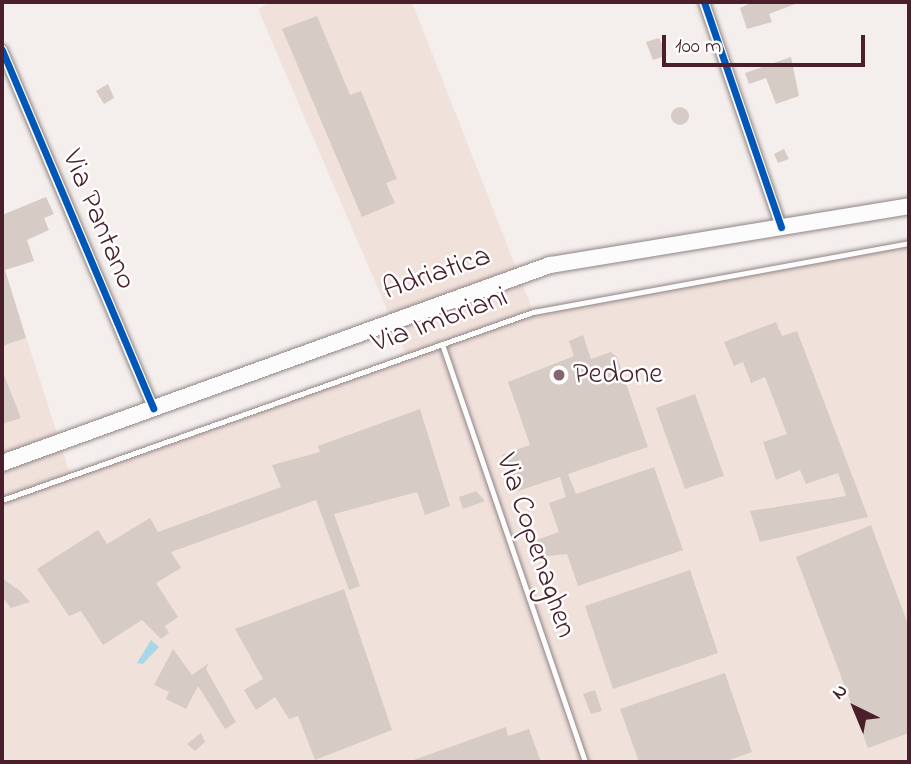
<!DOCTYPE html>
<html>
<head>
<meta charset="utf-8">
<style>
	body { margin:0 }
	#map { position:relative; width:911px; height:764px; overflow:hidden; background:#f4eeec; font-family:"Indie Flower",sans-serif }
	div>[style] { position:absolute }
	.built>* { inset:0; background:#f1e1db }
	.water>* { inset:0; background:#a6d8e7 }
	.building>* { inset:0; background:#d7cbc6 }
	.round { border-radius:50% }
	.roads { filter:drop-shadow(0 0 2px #8f8485) drop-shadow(0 0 2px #8f8485) }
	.lane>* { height:5px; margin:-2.5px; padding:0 2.5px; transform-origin:2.5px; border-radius:2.5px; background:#fdfcfc }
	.street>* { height:10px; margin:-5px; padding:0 5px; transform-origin:5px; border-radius:5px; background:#fdfcfc }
	.secondary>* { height:16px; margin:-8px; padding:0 8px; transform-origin:8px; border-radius:8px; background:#fdfcfc }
	.cycleway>* { height:7px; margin:-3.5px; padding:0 3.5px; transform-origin:3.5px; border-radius:3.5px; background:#0057b8 }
	.dots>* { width:19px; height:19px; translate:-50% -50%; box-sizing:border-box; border:4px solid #fff; border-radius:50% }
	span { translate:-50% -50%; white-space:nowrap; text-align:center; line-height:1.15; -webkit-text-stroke:5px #fff; paint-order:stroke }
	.street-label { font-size:30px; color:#4a1f2b }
	.poi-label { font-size:30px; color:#4a1f2b }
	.left { translate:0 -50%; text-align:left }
	.frame { position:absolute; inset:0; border:4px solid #4a1f2b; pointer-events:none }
	.north { position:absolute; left:820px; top:673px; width:70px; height:70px; -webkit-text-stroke:5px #fff; paint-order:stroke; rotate:317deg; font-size:19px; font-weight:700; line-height:28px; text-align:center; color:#4a1f2b }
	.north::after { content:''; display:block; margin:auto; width:24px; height:32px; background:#4a1f2b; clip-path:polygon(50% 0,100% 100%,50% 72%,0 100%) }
	.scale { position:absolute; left:662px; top:35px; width:203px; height:32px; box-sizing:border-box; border:4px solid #4a1f2b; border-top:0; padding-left:9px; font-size:21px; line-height:24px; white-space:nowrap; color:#4a1f2b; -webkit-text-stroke:5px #fff; paint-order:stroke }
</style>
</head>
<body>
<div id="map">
	<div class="built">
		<i style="clip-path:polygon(271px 2px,412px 2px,533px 311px,909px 243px,909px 762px,2px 762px,2px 262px,71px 477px,407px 356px,258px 9px)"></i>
	</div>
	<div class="water">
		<i style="clip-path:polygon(151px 640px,159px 647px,143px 664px,137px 663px)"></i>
	</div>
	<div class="building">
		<i style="clip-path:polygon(753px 2px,797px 2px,798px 3px,769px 14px,772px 22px,747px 29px,740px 8px)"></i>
		<i style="clip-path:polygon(317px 16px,350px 95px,361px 91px,397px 179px,386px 183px,395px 203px,362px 217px,282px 29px)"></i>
		<i style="clip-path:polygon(659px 38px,667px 55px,653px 60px,646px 42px)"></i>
		<i style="clip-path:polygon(791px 57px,799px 96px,776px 104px,766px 78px,749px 84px,745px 73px)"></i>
		<i style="clip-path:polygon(108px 84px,114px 98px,104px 104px,96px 91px)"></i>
		<i class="round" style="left:671px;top:107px;width:18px;height:18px"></i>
		<i style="clip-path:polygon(784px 149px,789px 159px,778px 163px,774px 154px)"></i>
		<i style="clip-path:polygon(46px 197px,54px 214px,44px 218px,49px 230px,27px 240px,34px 261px,5px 270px,26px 338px,2px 346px,2px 215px)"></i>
		<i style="clip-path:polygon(776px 322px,782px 336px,797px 331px,868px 517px,760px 542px,750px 511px,846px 496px,838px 473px,806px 484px,800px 470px,776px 480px,763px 442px,787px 434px,765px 377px,751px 383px,743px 362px,734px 366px,724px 342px)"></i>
		<i style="clip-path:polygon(583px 335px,591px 359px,611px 352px,617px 357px,648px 447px,568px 474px,576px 494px,654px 467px,683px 550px,578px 586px,567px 554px,539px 557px,531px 542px,559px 532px,549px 503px,566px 497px,560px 477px,515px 492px,502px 455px,530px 445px,508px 382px,574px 356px,569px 341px)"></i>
		<i style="clip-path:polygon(2px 370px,21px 418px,2px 424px)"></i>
		<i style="clip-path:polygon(695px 394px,724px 476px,685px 489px,656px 408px)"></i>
		<i style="clip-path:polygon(420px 409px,450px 506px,425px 515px,417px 492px,334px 514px,360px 586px,349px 590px,316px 500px,171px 552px,181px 568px,156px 583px,178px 617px,165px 626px,169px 633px,161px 639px,142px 620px,103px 645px,81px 611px,69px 616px,37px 569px,98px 530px,107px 544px,150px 518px,158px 532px,281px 487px,272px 465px,320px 452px,318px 446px)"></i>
		<i style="clip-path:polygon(476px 491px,485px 501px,463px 509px,459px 497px)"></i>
		<i style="clip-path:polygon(871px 525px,909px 627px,909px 733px,868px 748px,796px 557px)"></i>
		<i style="clip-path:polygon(690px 570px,718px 653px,613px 689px,585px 606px)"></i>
		<i style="clip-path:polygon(2px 578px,20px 591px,30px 602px,11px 608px,2px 597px)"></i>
		<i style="clip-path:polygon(344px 589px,392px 730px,315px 760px,298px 716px,289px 719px,275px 697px,256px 710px,244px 690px,263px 679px,235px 629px)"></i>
		<i style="clip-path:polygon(173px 649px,192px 675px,209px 663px,206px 669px,236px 722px,225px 729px,198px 686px,186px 709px,166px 699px,169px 692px,154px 685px)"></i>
		<i style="clip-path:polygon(725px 673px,752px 752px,724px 762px,639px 762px,620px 709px)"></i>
		<i style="clip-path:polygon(595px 690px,602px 711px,591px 714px,583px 694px)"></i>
		<i style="clip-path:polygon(506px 727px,508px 736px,529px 729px,541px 762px,408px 762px)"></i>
		<i style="clip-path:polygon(201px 733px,205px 742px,195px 751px,187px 744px)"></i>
	</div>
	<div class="roads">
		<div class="lane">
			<i style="left:442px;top:344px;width:442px;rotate:71.1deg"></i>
			<i style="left:2px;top:500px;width:563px;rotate:-19.5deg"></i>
			<i style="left:533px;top:312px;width:382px;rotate:-10.4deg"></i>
		</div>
		<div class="street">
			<i style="left:704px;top:2px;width:238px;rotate:71.1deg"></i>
			<i style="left:2px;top:50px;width:389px;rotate:67.1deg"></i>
		</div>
		<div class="secondary">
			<i style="left:2px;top:463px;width:583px;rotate:-19.87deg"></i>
			<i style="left:550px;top:265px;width:364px;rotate:-9.3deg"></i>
		</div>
	</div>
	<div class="cycleway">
		<i style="left:704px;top:2px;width:238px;rotate:71.1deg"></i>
		<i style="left:2px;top:50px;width:389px;rotate:67.1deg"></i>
	</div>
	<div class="dots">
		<i style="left:559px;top:375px;background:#86676f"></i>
	</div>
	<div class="street-label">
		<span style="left:98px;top:220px;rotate:67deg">Via Pantano</span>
		<span style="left:437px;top:274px;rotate:-19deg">Adriatica</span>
		<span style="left:440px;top:321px;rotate:-20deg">Via Imbriani</span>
		<span style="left:535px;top:546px;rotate:71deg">Via Copenaghen</span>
	</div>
	<div class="poi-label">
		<span class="left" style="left:573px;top:375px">Pedone</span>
	</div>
	<div class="frame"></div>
	<div class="north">N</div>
	<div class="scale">100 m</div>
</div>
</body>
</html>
